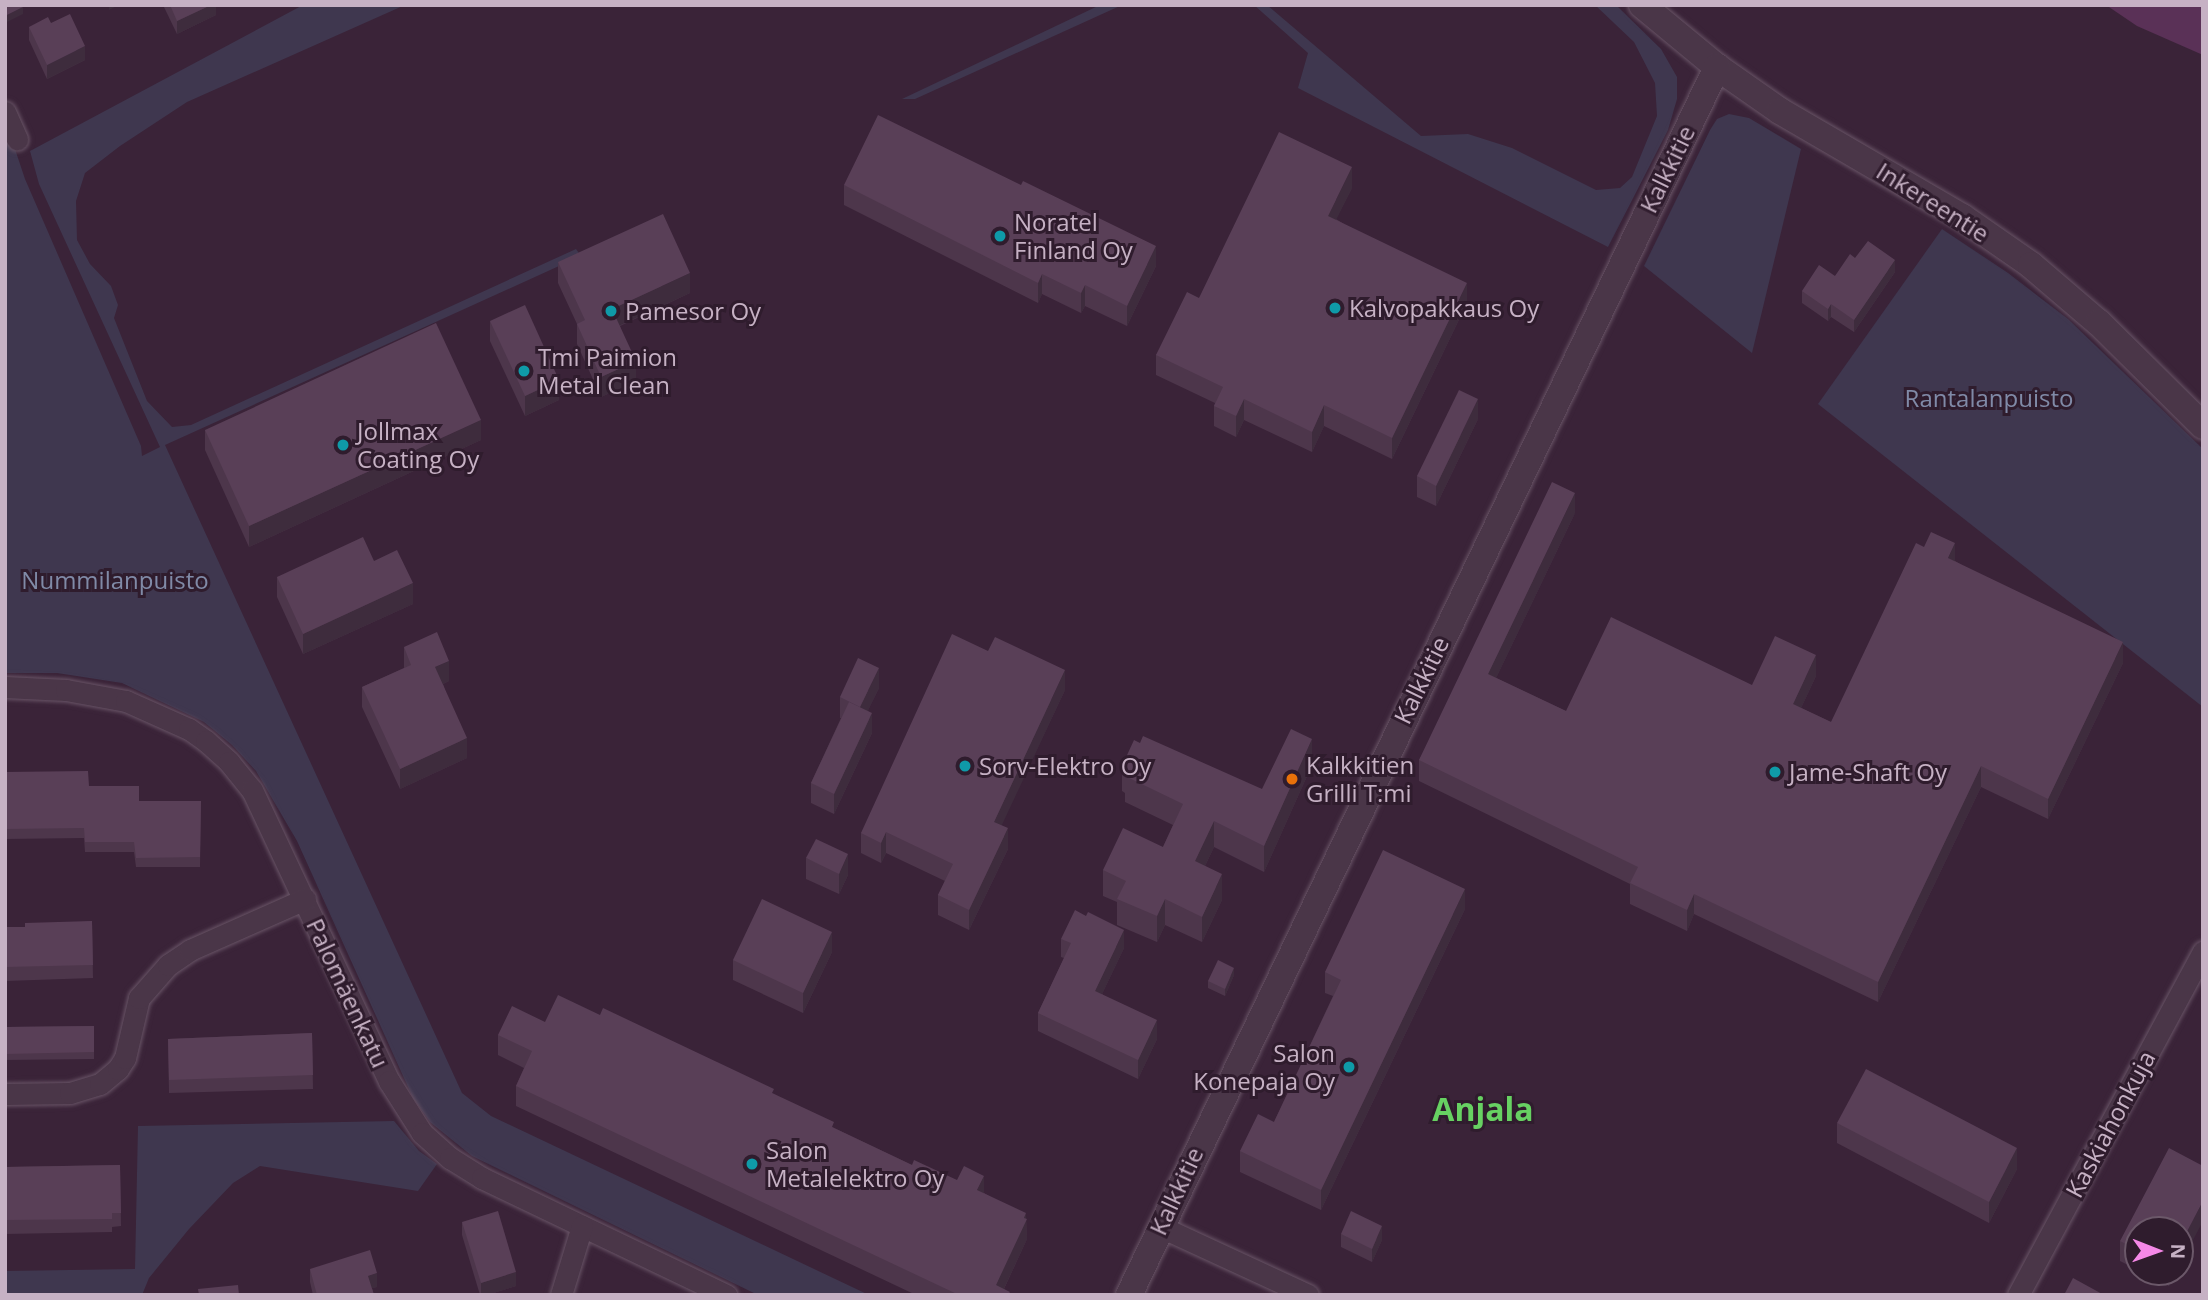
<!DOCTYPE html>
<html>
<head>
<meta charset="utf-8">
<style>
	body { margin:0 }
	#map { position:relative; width:2208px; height:1300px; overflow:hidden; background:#3a2338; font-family:"Open Sans",sans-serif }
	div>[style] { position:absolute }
	.green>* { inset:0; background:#3f374f }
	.water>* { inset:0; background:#5a3157 }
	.roads { filter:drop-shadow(0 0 2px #685466) drop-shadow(0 0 2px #685466) }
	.minor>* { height:21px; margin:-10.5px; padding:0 10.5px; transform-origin:10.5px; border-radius:10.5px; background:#4a3648 }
	.tertiary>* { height:26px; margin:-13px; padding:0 13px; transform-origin:13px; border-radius:13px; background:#4a3648 }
	.wall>* { inset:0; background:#4d364b }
	.shaded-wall>* { inset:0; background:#3e2c3d }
	.building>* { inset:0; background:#593f57 }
	.dots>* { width:19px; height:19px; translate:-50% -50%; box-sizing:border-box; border:4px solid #2f1c2d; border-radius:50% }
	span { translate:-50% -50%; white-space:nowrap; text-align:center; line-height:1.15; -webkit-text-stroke:6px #2f1c2d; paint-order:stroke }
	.street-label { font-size:24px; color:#c6b1c4 }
	.poi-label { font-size:24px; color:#c6b1c4 }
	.left { translate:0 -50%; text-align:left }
	.right { translate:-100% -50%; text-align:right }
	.park-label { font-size:24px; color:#808aa7 }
	.district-label { font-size:32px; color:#67d162; font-weight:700 }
	.frame { position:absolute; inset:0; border:7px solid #c6b1c4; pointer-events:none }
	.north { position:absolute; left:2124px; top:1216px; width:70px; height:70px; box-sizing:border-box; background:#2f1c2d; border:2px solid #6b5869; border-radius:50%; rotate:91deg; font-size:19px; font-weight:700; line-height:28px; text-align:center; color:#c6b1c4 }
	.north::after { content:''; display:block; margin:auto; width:24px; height:32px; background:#f588e7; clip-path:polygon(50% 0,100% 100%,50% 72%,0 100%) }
</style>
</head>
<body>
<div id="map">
	<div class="green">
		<i style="clip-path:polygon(303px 5px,405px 5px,187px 102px,120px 146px,85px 173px,76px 201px,77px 240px,90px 264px,111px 286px,118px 305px,114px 318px,147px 401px,172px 427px,191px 425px,576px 249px,581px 256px,165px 445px,462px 1093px,491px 1116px,869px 1295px,758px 1295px,472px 1156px,430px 1122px,413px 1098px,297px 841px,256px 771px,232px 745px,204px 722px,122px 683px,57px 673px,5px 673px,5px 143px,13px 143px,25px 179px,141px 446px,142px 456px,160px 447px,39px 184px,30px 151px)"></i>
		<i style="clip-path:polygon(1100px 5px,1122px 5px,915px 99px,902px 99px)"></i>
		<i style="clip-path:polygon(1254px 5px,1267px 5px,1421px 136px,1468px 134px,1512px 148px,1596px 190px,1620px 188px,1632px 177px,1657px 116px,1655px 83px,1634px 42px,1595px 5px,1616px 5px,1661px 49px,1677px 77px,1677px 99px,1668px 130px,1608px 247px,1298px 88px,1308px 53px)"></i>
		<i style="clip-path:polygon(1729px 114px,1749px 118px,1801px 149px,1752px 353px,1644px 266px,1710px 130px,1717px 119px)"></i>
		<i style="clip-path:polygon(1942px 229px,2008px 273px,2068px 319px,2203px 449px,2203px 707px,1818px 404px)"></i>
		<i style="clip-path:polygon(394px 1121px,419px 1151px,437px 1164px,418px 1191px,260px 1166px,233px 1183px,189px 1229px,149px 1278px,142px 1295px,5px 1295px,5px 1271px,135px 1269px,138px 1126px)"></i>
	</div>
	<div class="water">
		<i style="clip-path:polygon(2106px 5px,2203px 5px,2203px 55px,2137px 26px)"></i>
	</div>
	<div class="roads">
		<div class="minor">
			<i style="left:5px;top:112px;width:30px;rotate:66deg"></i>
			<i style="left:5px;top:687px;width:61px;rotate:2.8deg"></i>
			<i style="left:66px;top:690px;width:61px;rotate:10.4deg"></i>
			<i style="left:126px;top:701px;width:69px;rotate:24deg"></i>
			<i style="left:189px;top:729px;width:21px;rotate:35deg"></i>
			<i style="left:206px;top:741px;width:31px;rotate:42deg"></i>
			<i style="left:229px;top:762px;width:36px;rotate:51deg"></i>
			<i style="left:252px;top:790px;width:322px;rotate:64.8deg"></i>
			<i style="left:389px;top:1081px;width:62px;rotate:57.6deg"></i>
			<i style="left:422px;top:1133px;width:38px;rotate:42deg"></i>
			<i style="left:450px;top:1158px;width:38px;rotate:32deg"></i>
			<i style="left:482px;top:1178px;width:271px;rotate:25.6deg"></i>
			<i style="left:5px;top:1094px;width:65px;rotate:-0.9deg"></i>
			<i style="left:70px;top:1093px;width:31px;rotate:-17deg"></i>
			<i style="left:100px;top:1084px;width:23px;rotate:-40deg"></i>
			<i style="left:118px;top:1069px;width:13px;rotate:-58deg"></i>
			<i style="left:125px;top:1058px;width:62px;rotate:-76.9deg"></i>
			<i style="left:139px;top:998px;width:44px;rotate:-48.7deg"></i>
			<i style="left:168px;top:965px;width:27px;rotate:-34deg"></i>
			<i style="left:190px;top:950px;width:126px;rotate:-23.9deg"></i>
			<i style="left:1159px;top:1226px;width:164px;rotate:24.8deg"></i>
			<i style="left:561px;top:1295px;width:72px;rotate:-73.1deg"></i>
			<i style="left:2018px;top:1295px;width:390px;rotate:-61.7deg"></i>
		</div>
		<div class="tertiary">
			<i style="left:1642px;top:5px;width:97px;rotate:39.6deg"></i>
			<i style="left:1717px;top:67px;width:77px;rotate:34.9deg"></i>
			<i style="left:1780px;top:111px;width:211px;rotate:30.2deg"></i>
			<i style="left:1962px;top:217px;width:84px;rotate:34.8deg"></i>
			<i style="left:2031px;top:265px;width:89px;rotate:40.5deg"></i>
			<i style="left:2099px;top:323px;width:146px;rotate:44.7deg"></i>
			<i style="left:1129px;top:1295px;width:1362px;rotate:-64.41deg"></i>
		</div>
	</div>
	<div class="wall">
		<i style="clip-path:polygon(163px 5px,216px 5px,216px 15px,177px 34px)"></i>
		<i style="clip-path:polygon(51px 23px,85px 60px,47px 79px,29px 40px,29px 27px)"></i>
		<i style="clip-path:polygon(844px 185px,1156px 266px,1127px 326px,1085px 306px,1081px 313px,1042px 294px,1038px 303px,844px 205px)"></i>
		<i style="clip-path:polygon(1352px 188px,1336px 219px,1467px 303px,1392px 459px,1324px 426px,1312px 452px,1244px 420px,1236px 437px,1214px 426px,1214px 406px,1215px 403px,1156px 375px,1156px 355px,1199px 298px)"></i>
		<i style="clip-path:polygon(1855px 258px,1895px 272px,1854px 332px,1831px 317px,1828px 321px,1802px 303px,1802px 291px,1835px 276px)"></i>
		<i style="clip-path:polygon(558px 262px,690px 293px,620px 326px,636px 381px,601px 397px,577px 344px,577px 324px,558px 283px)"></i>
		<i style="clip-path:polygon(490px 321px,559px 400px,525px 416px,490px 341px)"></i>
		<i style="clip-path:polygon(1478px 419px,1436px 506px,1417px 497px,1417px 476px)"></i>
		<i style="clip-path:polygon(205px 430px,481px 440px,249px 547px,205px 450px)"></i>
		<i style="clip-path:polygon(1575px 513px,1496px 678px,1566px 711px,1816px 676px,1801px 708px,1831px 722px,1955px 561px,2123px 663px,2048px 819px,1981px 787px,1878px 1002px,1694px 914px,1687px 931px,1630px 904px,1630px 884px,1419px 781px,1419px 760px)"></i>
		<i style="clip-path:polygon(374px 561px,413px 604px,303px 654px,277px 597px,277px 577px)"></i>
		<i style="clip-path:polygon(404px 647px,449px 681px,443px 684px,467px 758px,400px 789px,362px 707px,362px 687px,404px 668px)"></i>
		<i style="clip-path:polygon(879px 688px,868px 710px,872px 733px,834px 814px,811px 803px,811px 783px,841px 718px,840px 718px,840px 697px)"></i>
		<i style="clip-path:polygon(1065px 690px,1001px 825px,1008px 849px,969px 930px,938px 915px,938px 895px,945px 881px,886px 853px,881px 863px,861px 853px,861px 833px)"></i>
		<i style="clip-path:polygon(1312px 765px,1264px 872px,1214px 847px,1205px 866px,1222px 900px,1202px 942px,1165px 925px,1157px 942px,1117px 925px,1117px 902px,1103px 896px,1103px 870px,1163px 847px,1173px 825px,1125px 802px,1125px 793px,1122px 791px,1122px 766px,1262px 789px)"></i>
		<i style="clip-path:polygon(5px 772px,89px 786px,139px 801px,201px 801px,200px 867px,136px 867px,134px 852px,85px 852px,84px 838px,5px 839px)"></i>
		<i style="clip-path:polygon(806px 858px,848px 875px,839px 894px,806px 879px)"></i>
		<i style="clip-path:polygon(1465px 909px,1321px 1210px,1240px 1172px,1240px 1151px,1274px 1122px,1333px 996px,1325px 993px,1325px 972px)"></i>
		<i style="clip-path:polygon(92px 921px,93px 978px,5px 981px,5px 927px,25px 927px)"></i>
		<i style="clip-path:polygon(1061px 939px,1124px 948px,1102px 994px,1157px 1039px,1138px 1079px,1038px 1031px,1038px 1013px,1064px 958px,1061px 957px)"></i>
		<i style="clip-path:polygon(832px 952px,803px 1013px,733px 980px,733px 960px)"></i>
		<i style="clip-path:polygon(1234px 975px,1225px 996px,1208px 988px,1208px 981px)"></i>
		<i style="clip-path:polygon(545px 1022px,774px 1094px,834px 1128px,912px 1165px,984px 1193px,1026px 1219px,1027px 1239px,1004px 1289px,1010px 1295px,916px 1295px,516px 1106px,516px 1086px,524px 1068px,498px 1055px,498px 1035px)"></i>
		<i style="clip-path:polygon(94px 1026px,94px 1059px,5px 1060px,5px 1027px)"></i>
		<i style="clip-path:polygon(312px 1033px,313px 1089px,169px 1093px,168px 1039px)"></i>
		<i style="clip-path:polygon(1837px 1123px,2017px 1169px,1989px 1223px,1837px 1143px)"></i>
		<i style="clip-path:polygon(120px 1165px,121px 1226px,112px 1227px,112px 1232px,5px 1234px,5px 1167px)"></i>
		<i style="clip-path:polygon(462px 1222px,516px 1286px,487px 1295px,480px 1295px,462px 1235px)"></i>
		<i style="clip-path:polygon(2138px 1230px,2138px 1270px,2120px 1261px,2120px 1241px)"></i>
		<i style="clip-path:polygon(1341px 1234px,1382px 1240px,1372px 1262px,1341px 1247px)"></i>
		<i style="clip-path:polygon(310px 1269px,377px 1287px,372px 1288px,374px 1295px,313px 1295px,310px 1282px)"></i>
		<i style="clip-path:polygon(2141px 1272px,2176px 1272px,2169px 1286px)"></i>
	</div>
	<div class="shaded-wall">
		<i style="clip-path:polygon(109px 5px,119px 5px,109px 10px)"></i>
		<i style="clip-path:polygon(211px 5px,216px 5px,216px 15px,177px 34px,177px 21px)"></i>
		<i style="clip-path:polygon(23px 7px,23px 14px,5px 23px,5px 16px)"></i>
		<i style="clip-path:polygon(85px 46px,85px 60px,47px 79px,47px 65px)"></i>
		<i style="clip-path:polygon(1352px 167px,1352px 188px,1328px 236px,1328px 216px)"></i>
		<i style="clip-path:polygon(1156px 246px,1156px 266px,1127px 326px,1127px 306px)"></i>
		<i style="clip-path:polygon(1895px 260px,1895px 272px,1854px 332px,1854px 320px)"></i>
		<i style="clip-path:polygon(690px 273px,690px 293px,612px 329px,612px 309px)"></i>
		<i style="clip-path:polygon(1042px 274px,1042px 294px,1038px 303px,1038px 283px)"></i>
		<i style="clip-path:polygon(1467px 283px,1467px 303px,1392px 459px,1392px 438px)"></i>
		<i style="clip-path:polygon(1085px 285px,1085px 306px,1081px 313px,1081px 293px)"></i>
		<i style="clip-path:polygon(1831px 304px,1831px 317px,1828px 321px,1828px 309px)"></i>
		<i style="clip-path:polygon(636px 361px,636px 381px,601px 397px,601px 377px)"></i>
		<i style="clip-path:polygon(559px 380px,559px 400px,525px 416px,525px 396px)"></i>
		<i style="clip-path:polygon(1244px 399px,1244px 420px,1236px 437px,1236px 416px)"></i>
		<i style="clip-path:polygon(1478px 399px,1478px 419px,1436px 506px,1436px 486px)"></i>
		<i style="clip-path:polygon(1324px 405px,1324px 426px,1312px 452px,1312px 432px)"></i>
		<i style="clip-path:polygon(481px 420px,481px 440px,249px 547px,249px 526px)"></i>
		<i style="clip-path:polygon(1575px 493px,1575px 513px,1488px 695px,1488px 674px)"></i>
		<i style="clip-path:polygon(1955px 543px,1955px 564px,1948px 558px)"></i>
		<i style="clip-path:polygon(413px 583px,413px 604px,303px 654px,303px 634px)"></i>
		<i style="clip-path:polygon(2123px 642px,2123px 663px,2048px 819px,2048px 799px)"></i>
		<i style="clip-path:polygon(1816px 655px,1816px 676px,1793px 725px,1793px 704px)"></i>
		<i style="clip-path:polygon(449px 661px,449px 681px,435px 688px,435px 667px)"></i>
		<i style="clip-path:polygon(879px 668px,879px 688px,860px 727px,860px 707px)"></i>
		<i style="clip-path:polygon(1065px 670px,1065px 690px,994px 842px,994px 822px)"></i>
		<i style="clip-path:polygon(872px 713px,872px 733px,834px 814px,834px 794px)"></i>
		<i style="clip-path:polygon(467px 738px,467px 758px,400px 789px,400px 769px)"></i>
		<i style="clip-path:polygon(1312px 739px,1312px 765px,1264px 872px,1264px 846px)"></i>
		<i style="clip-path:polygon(1981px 766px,1981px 787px,1878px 1002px,1878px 982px)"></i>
		<i style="clip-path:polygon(1214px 821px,1214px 847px,1195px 887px,1195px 861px)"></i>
		<i style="clip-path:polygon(1008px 828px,1008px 849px,969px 930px,969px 910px)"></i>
		<i style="clip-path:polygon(886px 832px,886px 853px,881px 863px,881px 843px)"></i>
		<i style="clip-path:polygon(848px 854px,848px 875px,839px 894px,839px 874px)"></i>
		<i style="clip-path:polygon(1222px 874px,1222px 900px,1202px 942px,1202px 917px)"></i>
		<i style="clip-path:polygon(1465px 889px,1465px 909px,1321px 1210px,1321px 1190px)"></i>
		<i style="clip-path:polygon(1694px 894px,1694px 914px,1687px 931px,1687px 910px)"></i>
		<i style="clip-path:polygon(1165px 899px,1165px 925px,1157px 942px,1157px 916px)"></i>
		<i style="clip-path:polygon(1124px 930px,1124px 948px,1095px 1009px,1095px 991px)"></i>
		<i style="clip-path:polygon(832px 932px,832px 952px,803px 1013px,803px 993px)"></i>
		<i style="clip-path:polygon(1234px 968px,1234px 975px,1225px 996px,1225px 989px)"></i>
		<i style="clip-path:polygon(1157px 1020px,1157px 1039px,1138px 1079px,1138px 1060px)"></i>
		<i style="clip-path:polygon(2017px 1148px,2017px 1169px,1989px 1223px,1989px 1202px)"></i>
		<i style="clip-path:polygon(984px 1176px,984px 1196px,977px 1190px)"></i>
		<i style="clip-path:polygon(2203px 1201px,2203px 1221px,2180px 1265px,2180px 1245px)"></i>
		<i style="clip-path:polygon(1026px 1213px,1027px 1239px,1001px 1295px,996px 1285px)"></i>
		<i style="clip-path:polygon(1382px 1226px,1382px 1240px,1372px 1262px,1372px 1249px)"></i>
		<i style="clip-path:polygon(516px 1272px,516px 1286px,487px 1295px,481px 1295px,481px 1283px)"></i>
		<i style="clip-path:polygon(2169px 1272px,2176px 1272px,2169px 1286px)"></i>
		<i style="clip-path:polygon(377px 1273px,377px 1287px,368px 1289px,368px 1276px)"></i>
	</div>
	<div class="building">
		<i style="clip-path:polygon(5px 5px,22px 5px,23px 7px,5px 16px)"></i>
		<i style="clip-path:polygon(170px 5px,211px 5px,177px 21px)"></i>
		<i style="clip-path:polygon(70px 14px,85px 46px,47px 65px,29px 27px,48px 17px,51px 23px)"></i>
		<i style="clip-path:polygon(878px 115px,1021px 185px,1023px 181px,1156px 246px,1127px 306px,1085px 285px,1081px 293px,1042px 274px,1038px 283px,844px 185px)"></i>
		<i style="clip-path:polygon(1279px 132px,1352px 167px,1328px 216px,1467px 283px,1392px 438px,1324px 405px,1312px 432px,1244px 399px,1236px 416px,1214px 406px,1223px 387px,1156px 355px,1187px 292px,1199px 298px)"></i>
		<i style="clip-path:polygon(663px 214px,690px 273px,612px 309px,636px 361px,601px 377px,577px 324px,585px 320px,558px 262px)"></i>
		<i style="clip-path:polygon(1868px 241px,1895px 260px,1854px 320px,1831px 304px,1828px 309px,1802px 291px,1819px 265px,1835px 276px,1850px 254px,1855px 258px)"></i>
		<i style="clip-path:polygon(525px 305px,559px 380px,525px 396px,490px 321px)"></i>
		<i style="clip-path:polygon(436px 323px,481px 420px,249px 526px,205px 430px)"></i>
		<i style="clip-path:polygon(1459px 390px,1478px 399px,1436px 486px,1417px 476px)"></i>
		<i style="clip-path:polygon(1552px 482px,1575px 493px,1488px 674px,1566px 711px,1611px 617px,1752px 685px,1775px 636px,1816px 655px,1793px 704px,1831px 722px,1916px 543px,1924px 547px,1931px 532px,1955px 543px,1948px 558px,2123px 642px,2048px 799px,1981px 766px,1878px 982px,1694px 894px,1687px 910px,1630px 883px,1638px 867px,1419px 760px)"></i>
		<i style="clip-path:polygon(363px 537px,374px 561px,397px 550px,413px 583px,303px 634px,277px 577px)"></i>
		<i style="clip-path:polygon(437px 632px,449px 661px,435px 667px,467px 738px,400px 769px,362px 687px,411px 665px,404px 647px)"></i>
		<i style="clip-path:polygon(952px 634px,988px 651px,995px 637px,1065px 670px,994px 822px,1008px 828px,969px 910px,938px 895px,953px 864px,886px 832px,881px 843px,861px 833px)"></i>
		<i style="clip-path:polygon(858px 658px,879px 668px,860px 707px,840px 697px)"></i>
		<i style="clip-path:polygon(849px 702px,872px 713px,834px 794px,811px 783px)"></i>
		<i style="clip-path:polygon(1291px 729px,1312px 739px,1264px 846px,1214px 821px,1195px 861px,1222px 874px,1202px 917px,1165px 899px,1157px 916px,1117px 899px,1126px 881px,1103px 870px,1123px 828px,1163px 847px,1183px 804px,1125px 776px,1128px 768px,1122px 766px,1134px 740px,1140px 743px,1143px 736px,1262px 789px)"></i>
		<i style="clip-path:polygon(88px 771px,89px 786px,139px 786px,139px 801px,201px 801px,200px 857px,136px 858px,134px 842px,85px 842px,84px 828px,5px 829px,5px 772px)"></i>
		<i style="clip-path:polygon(816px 839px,848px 854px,839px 874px,806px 858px)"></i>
		<i style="clip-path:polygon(1383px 850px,1465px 889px,1321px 1190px,1240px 1151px,1258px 1114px,1274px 1122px,1341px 980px,1325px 972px)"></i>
		<i style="clip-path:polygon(762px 899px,832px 932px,803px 993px,733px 960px)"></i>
		<i style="clip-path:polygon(1075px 910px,1086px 916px,1088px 912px,1124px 930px,1095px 991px,1157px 1020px,1138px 1060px,1038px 1013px,1071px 943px,1061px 939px)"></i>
		<i style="clip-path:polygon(92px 921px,93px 965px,5px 967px,5px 927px,25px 927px,25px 923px)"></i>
		<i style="clip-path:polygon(1218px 960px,1234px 968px,1225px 989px,1208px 981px)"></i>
		<i style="clip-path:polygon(558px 995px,600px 1015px,603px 1008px,774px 1089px,772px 1093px,834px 1122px,832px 1127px,912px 1165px,914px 1160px,957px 1180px,964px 1166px,984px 1176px,977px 1190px,1026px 1213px,1024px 1218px,1027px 1219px,996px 1285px,1010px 1292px,1008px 1295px,959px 1295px,516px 1086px,532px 1051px,498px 1035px,512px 1006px,545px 1022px)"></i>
		<i style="clip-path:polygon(94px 1026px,94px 1052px,5px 1054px,5px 1027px)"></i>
		<i style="clip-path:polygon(312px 1033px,313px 1075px,169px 1080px,168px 1039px)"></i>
		<i style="clip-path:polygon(1866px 1069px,2017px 1148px,1989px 1202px,1837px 1123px)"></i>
		<i style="clip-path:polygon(2169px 1148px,2203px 1166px,2203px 1201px,2180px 1245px,2180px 1230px,2138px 1230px,2138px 1250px,2120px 1241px)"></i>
		<i style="clip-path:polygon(120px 1165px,121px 1213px,112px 1213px,112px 1219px,5px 1220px,5px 1167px)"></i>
		<i style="clip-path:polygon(498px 1211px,516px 1272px,481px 1283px,462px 1222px)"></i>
		<i style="clip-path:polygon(1351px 1211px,1382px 1226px,1372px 1249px,1341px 1234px)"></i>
		<i style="clip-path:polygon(370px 1250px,377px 1273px,368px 1276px,374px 1295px,317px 1295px,310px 1269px)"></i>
		<i style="clip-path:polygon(2073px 1278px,2104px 1295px,2064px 1295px)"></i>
		<i style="clip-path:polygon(238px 1285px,239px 1295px,199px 1295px,198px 1289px)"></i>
	</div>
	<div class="dots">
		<i style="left:1000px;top:236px;background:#0f9aa8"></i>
		<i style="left:1335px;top:308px;background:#0f9aa8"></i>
		<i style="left:611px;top:311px;background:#0f9aa8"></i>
		<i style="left:524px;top:371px;background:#0f9aa8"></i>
		<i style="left:343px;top:445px;background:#0f9aa8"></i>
		<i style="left:965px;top:766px;background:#0f9aa8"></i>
		<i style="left:1775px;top:772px;background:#0f9aa8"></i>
		<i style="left:1292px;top:779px;background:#e8710a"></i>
		<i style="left:1349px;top:1067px;background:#0f9aa8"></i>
		<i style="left:752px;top:1164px;background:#0f9aa8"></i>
	</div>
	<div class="street-label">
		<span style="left:1667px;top:169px;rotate:-64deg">Kalkkitie</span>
		<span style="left:1933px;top:202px;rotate:32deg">Inkereentie</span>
		<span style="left:1421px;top:680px;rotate:-64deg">Kalkkitie</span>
		<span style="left:348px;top:993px;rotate:65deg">Palomäenkatu</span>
		<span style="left:2110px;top:1124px;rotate:-62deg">Kaskiahonkuja</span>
		<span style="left:1176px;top:1191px;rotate:-65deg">Kalkkitie</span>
	</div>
	<div class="poi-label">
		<span class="left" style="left:1014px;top:236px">Noratel<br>Finland Oy</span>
		<span class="left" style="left:1349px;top:308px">Kalvopakkaus Oy</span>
		<span class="left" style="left:625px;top:311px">Pamesor Oy</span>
		<span class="left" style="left:538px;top:371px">Tmi Paimion<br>Metal Clean</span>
		<span class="left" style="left:357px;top:445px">Jollmax<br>Coating Oy</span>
		<span class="left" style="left:1306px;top:779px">Kalkkitien<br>Grilli T:mi</span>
		<span class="left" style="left:979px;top:766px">Sorv-Elektro Oy</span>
		<span class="left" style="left:1789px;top:772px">Jame-Shaft Oy</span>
		<span class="right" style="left:1335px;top:1067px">Salon<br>Konepaja Oy</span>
		<span class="left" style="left:766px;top:1164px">Salon<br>Metalelektro Oy</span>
	</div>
	<div class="park-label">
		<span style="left:1989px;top:398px">Rantalanpuisto</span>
		<span style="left:115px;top:580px">Nummilanpuisto</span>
	</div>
	<div class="district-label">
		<span style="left:1483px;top:1109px">Anjala</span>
	</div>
	<div class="frame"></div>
	<div class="north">N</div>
</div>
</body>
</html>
